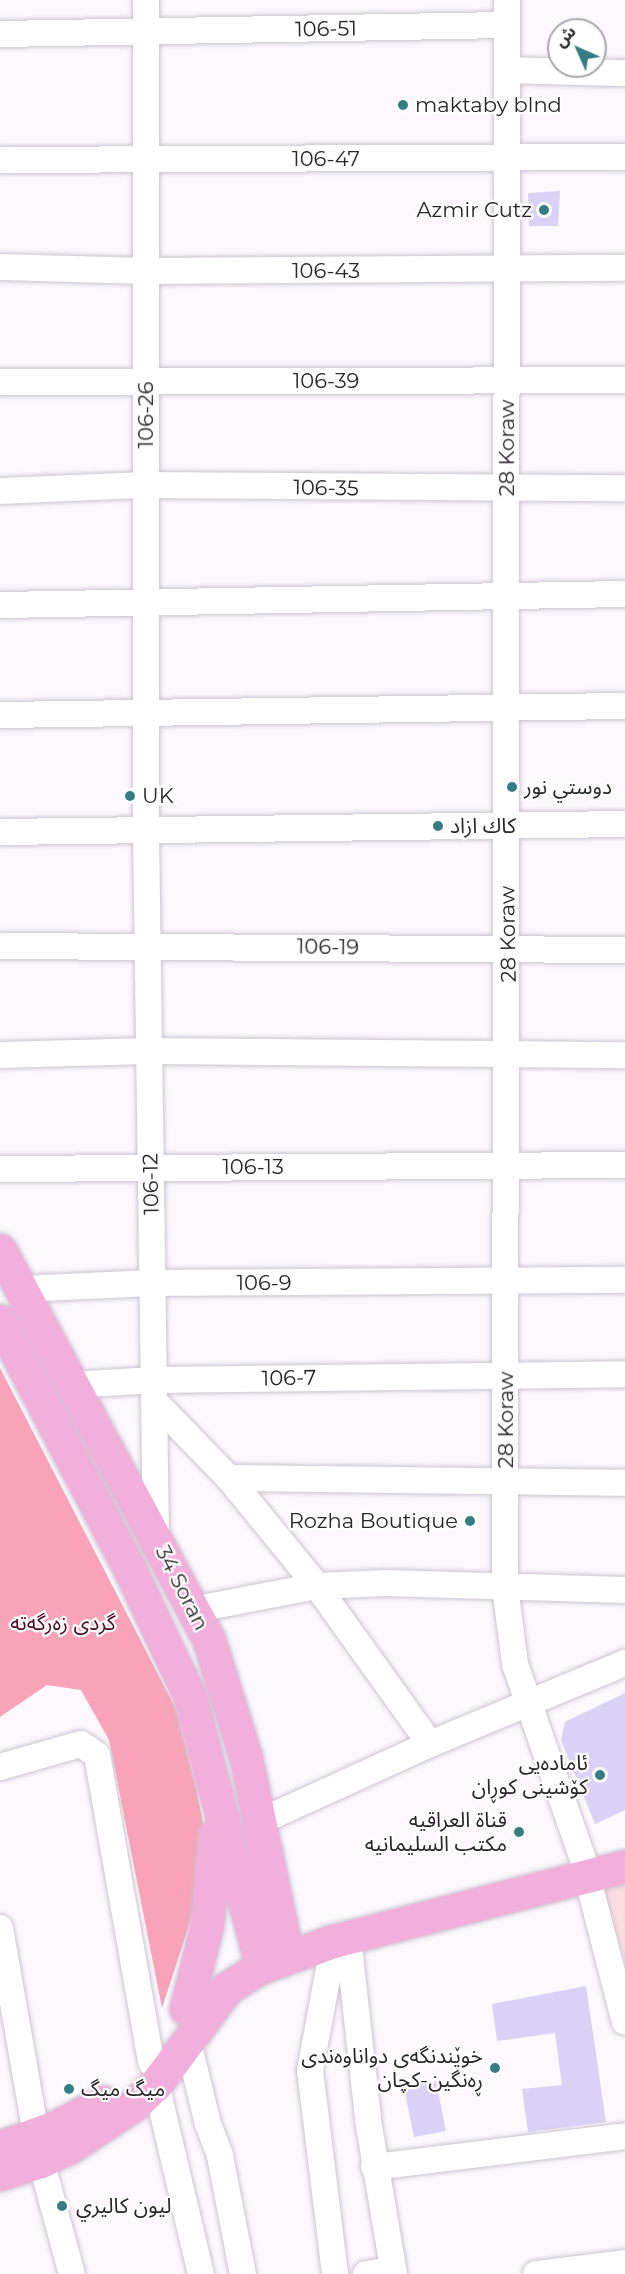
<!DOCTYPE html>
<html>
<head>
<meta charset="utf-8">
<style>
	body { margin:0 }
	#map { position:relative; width:625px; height:2274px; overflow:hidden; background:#fcf8fd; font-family:Montserrat,"Noto Sans Arabic",sans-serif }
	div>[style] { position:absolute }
	.green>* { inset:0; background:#fddde4 }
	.forest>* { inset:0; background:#f8a3b7 }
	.building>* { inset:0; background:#dad1f7 }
	.roads { filter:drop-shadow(0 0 2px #cdc3d1) drop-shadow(0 0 2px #cdc3d1) }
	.minor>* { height:26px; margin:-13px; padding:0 13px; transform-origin:13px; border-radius:13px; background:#fff }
	.major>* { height:33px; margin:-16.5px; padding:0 16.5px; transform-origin:16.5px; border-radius:16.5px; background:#f2afdc }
	.dots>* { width:16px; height:16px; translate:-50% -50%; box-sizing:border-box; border:3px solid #fff; border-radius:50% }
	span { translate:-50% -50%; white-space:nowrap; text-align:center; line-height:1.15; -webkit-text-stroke:4.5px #fff; paint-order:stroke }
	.street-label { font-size:21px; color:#29252a }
	.poi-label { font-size:21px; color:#29252a }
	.left { translate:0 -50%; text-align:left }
	.right { translate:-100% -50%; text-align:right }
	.park-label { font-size:21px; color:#4d0d24 }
	.north { position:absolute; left:547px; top:18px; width:60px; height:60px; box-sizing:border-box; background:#fff; border:2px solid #a9a8aa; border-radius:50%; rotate:315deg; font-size:16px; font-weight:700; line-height:24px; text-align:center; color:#29252a }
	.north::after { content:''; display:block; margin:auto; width:21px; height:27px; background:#357d84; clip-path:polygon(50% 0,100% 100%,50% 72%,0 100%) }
</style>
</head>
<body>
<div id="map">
	<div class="green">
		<i style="clip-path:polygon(625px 1876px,625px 1963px,600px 1882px)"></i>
	</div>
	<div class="forest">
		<i style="clip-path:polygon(0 1368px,176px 1709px,196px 1787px,207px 1843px,201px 1889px,162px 2008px,109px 1740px,81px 1690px,47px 1685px,0 1717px)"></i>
	</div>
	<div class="building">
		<i style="clip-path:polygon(560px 191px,558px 226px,529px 226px,528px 193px)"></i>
		<i style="clip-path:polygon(625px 1693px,625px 1810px,595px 1824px,561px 1740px,565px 1722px)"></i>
		<i style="clip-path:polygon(586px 1986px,606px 2122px,528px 2132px,522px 2089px,562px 2085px,555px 2033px,497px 2041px,492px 2004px)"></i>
		<i style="clip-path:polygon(436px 2081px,446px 2131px,414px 2137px,404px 2088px)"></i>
	</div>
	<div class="roads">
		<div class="minor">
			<i style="left:146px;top:0;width:831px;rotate:90deg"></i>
			<i style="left:146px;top:831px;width:706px;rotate:89.19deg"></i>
			<i style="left:507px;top:0;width:1587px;rotate:90.07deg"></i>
			<i style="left:505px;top:1587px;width:78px;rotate:82.6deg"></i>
			<i style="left:515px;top:1664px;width:203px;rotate:70.8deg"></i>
			<i style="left:582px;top:1856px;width:171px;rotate:75.5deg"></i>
			<i style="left:0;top:34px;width:507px;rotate:-1.02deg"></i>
			<i style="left:507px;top:70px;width:118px;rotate:1.5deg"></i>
			<i style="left:0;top:160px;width:625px;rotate:-0.28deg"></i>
			<i style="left:0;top:267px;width:146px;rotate:1.6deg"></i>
			<i style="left:146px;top:271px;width:479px;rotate:-0.4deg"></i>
			<i style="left:0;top:382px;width:625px;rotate:-0.18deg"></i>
			<i style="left:0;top:491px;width:146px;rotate:-2.4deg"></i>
			<i style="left:146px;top:485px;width:479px;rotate:0.4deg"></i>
			<i style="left:0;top:605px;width:625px;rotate:-1.01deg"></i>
			<i style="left:0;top:715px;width:625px;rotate:-0.83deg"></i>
			<i style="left:0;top:832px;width:625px;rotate:-0.73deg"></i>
			<i style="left:0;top:946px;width:625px;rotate:0.37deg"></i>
			<i style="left:0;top:1055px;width:149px;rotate:-1.5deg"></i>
			<i style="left:149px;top:1051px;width:476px;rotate:0.5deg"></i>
			<i style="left:0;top:1169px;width:625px;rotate:-0.37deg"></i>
			<i style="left:21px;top:1289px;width:131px;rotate:-2.6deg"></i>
			<i style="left:152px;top:1283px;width:473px;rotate:-0.4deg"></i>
			<i style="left:72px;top:1385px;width:82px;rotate:-3.5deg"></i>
			<i style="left:154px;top:1380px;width:471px;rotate:-0.7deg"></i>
			<i style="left:154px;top:1401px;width:107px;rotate:45.8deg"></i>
			<i style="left:229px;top:1478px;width:139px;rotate:50.8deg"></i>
			<i style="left:317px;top:1586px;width:194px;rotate:54.4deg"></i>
			<i style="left:229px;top:1478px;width:396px;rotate:0.7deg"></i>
			<i style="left:192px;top:1610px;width:127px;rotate:-10.9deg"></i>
			<i style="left:317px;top:1586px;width:69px;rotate:-2.5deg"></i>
			<i style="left:386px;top:1583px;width:239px;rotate:1.7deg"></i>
			<i style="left:0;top:1767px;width:84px;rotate:-15.9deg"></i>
			<i style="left:81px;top:1744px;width:19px;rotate:35deg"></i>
			<i style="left:97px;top:1755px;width:312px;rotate:80deg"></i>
			<i style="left:259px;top:1822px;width:188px;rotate:-24.5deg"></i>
			<i style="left:430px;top:1744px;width:211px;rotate:-22.6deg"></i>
			<i style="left:0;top:1928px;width:210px;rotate:80.1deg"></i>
			<i style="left:348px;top:1937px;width:190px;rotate:83.7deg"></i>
			<i style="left:369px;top:2126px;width:150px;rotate:80.4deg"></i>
			<i style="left:330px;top:1942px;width:16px;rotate:86deg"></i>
			<i style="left:331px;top:1958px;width:114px;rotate:100.6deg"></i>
			<i style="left:310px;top:2070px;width:206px;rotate:83deg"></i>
			<i style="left:188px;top:2042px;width:84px;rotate:76.3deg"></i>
			<i style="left:208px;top:2124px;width:34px;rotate:69deg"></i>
			<i style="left:220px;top:2156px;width:120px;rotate:79deg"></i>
			<i style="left:156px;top:2084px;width:195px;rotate:76.7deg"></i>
			<i style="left:41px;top:2161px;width:117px;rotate:74.7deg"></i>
			<i style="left:374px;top:2167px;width:253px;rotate:-7deg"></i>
			<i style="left:366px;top:2274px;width:27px;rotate:-8deg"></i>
			<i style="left:536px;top:2274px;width:90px;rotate:-7deg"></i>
		</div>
		<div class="major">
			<i style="left:0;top:1250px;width:442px;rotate:61.8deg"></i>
			<i style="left:209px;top:1640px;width:124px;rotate:72.6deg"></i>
			<i style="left:246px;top:1758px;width:201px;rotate:78.2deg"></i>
			<i style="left:0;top:1321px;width:281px;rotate:62.4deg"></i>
			<i style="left:130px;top:1570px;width:140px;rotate:64.7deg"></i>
			<i style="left:190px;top:1697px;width:279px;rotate:75.1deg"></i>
			<i style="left:186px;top:2009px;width:87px;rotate:-76deg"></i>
			<i style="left:207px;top:1925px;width:91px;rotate:-84.4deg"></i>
			<i style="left:0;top:2147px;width:62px;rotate:-19.9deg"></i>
			<i style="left:58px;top:2126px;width:51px;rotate:-28.1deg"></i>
			<i style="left:0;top:2174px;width:43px;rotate:-17.6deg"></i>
			<i style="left:41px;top:2161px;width:32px;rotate:-26deg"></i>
			<i style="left:70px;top:2147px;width:78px;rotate:-33.5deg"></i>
			<i style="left:135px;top:2104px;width:29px;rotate:-44deg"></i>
			<i style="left:156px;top:2084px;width:119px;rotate:-53.5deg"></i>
			<i style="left:227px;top:1988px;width:36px;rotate:-32deg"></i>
			<i style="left:257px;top:1969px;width:78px;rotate:-20.3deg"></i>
			<i style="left:330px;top:1942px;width:305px;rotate:-14.4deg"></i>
		</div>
	</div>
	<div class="dots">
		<i style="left:403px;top:105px;background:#357d84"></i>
		<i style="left:544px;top:210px;background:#357d84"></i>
		<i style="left:512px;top:787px;background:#357d84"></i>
		<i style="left:130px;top:796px;background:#357d84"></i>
		<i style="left:438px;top:826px;background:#357d84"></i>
		<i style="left:470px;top:1521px;background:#357d84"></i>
		<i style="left:600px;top:1775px;background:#357d84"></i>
		<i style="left:519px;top:1832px;background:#357d84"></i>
		<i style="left:495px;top:2068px;background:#357d84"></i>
		<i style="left:69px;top:2089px;background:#357d84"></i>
		<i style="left:62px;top:2206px;background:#357d84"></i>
	</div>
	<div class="street-label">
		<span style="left:326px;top:29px;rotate:-1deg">106-51</span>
		<span style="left:326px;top:159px">106-47</span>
		<span style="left:326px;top:271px">106-43</span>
		<span style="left:326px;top:381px">106-39</span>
		<span style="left:146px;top:415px;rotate:-90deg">106-26</span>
		<span style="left:507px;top:448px;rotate:-90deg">28 Koraw</span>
		<span style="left:326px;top:488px;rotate:1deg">106-35</span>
		<span style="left:508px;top:934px;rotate:-91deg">28 Koraw</span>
		<span style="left:328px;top:947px;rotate:1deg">106-19</span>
		<span style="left:253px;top:1167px">106-13</span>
		<span style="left:151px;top:1184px;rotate:-91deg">106-12</span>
		<span style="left:264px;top:1283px">106-9</span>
		<span style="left:289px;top:1378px;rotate:-1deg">106-7</span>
		<span style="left:506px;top:1420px;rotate:-90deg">28 Koraw</span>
		<span style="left:182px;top:1588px;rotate:63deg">34 Soran</span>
	</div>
	<div class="poi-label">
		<span class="left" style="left:415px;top:105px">maktaby blnd</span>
		<span class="right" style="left:532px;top:210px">Azmir Cutz</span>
		<span class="left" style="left:524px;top:787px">دوستي نور</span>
		<span class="left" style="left:142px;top:796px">UK</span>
		<span class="left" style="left:450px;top:826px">كاك ازاد</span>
		<span class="right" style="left:458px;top:1521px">Rozha Boutique</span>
		<span class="right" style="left:588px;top:1775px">ئامادەیی<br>کۆشینی کوڕان</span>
		<span class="right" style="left:507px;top:1832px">قناة العراقيه<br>مكتب السليمانيه</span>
		<span class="right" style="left:483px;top:2068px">خوێندنگەی دواناوەندی<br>ڕەنگین-کچان</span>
		<span class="left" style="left:81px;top:2089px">میگ میگ</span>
		<span class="left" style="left:76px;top:2206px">ليون كاليري</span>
	</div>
	<div class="park-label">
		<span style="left:63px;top:1623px">گردی زەرگەتە</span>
	</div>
	<div class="north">ش</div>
</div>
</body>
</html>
